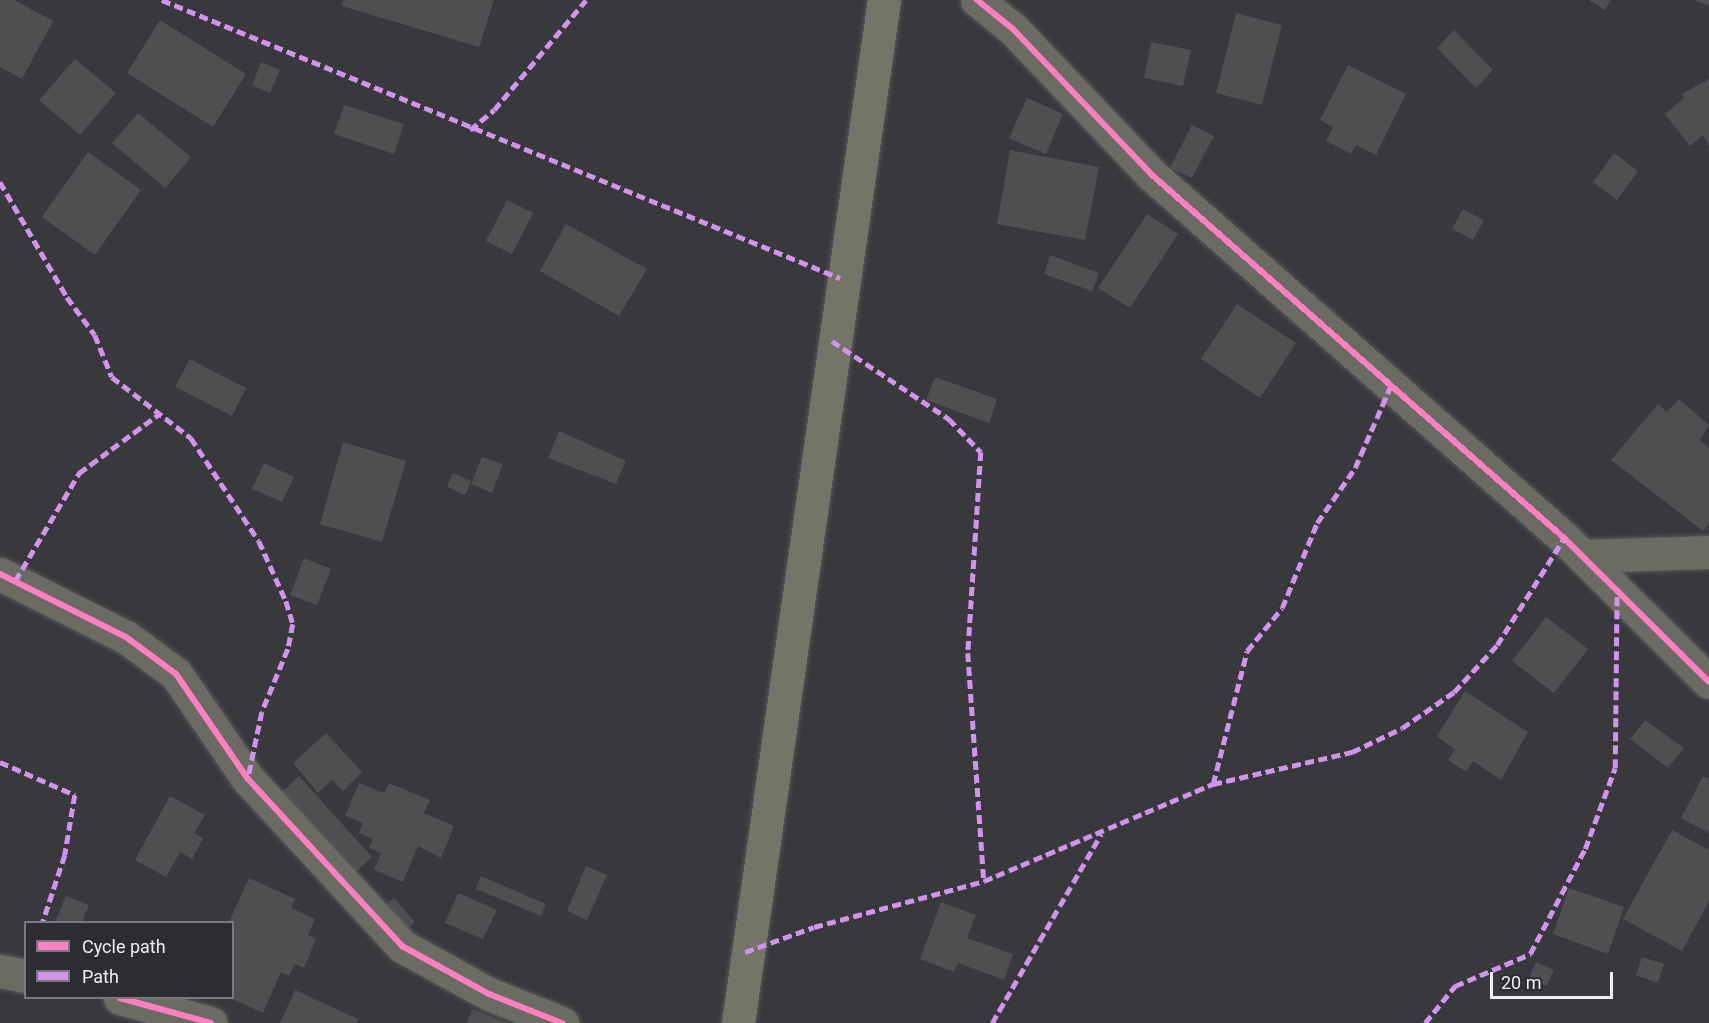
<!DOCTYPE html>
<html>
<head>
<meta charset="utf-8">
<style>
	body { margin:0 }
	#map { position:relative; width:1709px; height:1023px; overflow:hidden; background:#39383c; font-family:Roboto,sans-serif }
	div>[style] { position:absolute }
	.building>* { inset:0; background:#4f4f51 }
	.roads { filter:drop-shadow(0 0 2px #565658) drop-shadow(0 0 2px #565658) }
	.street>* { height:33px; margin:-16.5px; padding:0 16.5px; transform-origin:16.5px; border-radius:16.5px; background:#6b6b63 }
	.primary>* { height:33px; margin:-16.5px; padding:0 16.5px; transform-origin:16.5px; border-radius:16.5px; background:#747467 }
	.quiet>* { height:4.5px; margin-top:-2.25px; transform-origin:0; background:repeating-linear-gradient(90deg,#d193ec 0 9px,transparent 0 13.5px) }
	.cycleway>* { height:6px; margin:-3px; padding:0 3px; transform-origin:3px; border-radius:3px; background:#ff80c0 }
	span { translate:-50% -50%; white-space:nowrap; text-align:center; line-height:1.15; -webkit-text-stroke:4.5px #2e2c33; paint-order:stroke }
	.legend { position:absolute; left:24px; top:921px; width:210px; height:78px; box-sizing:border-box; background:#2e2c33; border:2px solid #7b797f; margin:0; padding:8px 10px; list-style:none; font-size:18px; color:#eeedf2 }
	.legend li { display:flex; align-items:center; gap:12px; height:30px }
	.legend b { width:30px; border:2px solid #7b797f }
	.scale { position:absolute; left:1490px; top:972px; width:123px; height:27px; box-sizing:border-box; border:3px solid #eeedf2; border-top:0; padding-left:8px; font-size:18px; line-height:21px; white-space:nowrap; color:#eeedf2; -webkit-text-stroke:4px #2e2c33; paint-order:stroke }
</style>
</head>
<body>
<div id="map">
	<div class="building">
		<i style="clip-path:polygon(0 0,14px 0,53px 21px,22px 79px,0 67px)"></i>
		<i style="clip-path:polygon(343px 0,494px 0,479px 47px,342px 6px)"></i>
		<i style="clip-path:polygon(1589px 0,1611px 0,1605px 10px)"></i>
		<i style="clip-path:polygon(1694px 0,1709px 0,1709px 6px)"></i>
		<i style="clip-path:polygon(1236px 13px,1282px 25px,1262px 105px,1216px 93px)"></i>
		<i style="clip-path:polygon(160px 20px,246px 74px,213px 127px,127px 73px)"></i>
		<i style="clip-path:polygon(1454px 30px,1493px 70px,1476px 88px,1437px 48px)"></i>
		<i style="clip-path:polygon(1151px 42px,1191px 50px,1183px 86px,1144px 78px)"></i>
		<i style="clip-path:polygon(75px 59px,116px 93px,80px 135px,39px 100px)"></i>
		<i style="clip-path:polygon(261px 62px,280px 70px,270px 93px,252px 85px)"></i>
		<i style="clip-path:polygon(1348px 65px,1406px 94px,1376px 155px,1356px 145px,1351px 154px,1326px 141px,1333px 127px,1320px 120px)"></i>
		<i style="clip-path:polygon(1709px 79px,1709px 146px,1703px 135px,1690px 146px,1665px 114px,1684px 98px,1682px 94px)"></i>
		<i style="clip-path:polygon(1027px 98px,1063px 114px,1046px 154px,1009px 138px)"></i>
		<i style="clip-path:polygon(344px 105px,404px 124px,394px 154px,334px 134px)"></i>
		<i style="clip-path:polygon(138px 113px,191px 157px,165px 188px,112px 143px)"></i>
		<i style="clip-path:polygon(1192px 125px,1214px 136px,1192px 178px,1170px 168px)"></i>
		<i style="clip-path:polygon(1010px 150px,1099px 167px,1085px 240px,997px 224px)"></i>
		<i style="clip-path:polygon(88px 152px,141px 190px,95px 255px,42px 217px)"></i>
		<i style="clip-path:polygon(1614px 153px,1638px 171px,1617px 200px,1593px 182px)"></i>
		<i style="clip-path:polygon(507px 200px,533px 213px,512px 254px,486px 241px)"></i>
		<i style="clip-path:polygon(1463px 209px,1484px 220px,1473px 240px,1452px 229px)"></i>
		<i style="clip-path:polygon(1147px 214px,1178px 234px,1130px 308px,1098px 288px)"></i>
		<i style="clip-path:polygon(566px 224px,647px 269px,619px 316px,540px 271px)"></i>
		<i style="clip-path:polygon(1050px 255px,1099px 273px,1092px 291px,1044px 274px)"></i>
		<i style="clip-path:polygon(1237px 304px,1296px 343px,1260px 398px,1201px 359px)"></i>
		<i style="clip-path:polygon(190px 359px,246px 388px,232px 416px,175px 387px)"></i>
		<i style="clip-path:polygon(935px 377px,997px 399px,989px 423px,926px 400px)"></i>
		<i style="clip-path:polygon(1679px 399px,1709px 425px,1700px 440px,1709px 448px,1709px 524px,1703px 531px,1611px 460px,1658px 404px,1667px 412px)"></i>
		<i style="clip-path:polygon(559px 431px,626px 461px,616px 484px,548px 458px)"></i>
		<i style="clip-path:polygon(343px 442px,406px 461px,382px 542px,320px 524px)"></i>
		<i style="clip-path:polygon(482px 457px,503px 464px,492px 493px,471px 484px)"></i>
		<i style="clip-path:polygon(264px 463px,294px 477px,282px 502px,252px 489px)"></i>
		<i style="clip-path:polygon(453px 473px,471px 481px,465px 495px,447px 487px)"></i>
		<i style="clip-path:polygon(304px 558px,331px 569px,317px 605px,290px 595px)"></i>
		<i style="clip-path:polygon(1546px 617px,1588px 649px,1554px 693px,1512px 661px)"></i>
		<i style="clip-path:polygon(1465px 691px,1528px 732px,1501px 780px,1473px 761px,1466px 772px,1448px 760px,1455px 750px,1437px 736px)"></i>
		<i style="clip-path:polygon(1645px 720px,1684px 748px,1668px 768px,1630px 739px)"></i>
		<i style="clip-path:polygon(326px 733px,362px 772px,343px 791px,332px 780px,318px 793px,293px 763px)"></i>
		<i style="clip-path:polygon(299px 776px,372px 857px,347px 880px,274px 799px)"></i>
		<i style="clip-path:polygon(1703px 776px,1709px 779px,1709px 833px,1681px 818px)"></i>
		<i style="clip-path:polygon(359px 783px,384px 793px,389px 783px,430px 800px,424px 813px,454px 826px,441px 858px,418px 846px,403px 882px,374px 870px,381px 853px,369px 848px,373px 839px,359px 833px,363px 823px,345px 816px)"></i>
		<i style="clip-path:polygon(170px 796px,205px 815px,194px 833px,203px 838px,192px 859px,180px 852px,166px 877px,135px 860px)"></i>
		<i style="clip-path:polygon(1672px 830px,1709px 850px,1709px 901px,1682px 951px,1623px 919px)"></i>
		<i style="clip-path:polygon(586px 866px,607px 875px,587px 920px,567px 911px)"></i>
		<i style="clip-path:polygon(481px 876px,546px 904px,541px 916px,476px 889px)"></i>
		<i style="clip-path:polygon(249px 878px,295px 899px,291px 908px,315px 919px,308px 935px,316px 939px,304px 968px,295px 964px,289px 976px,281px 972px,263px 1013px,232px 999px,229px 922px)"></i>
		<i style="clip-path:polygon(1569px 888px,1624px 907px,1608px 954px,1553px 934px)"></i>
		<i style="clip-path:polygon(458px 893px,497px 910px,483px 939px,445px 923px)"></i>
		<i style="clip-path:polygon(66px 896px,89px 905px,82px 922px,55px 922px)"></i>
		<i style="clip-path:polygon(394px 898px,415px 922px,399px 937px,377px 912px)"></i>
		<i style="clip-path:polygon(941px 902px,976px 915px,967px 938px,1013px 954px,1004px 980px,958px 963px,954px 972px,920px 959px)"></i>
		<i style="clip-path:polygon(1642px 957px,1664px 964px,1658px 983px,1636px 975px)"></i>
		<i style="clip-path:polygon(1536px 962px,1554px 970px,1547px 986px,1529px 978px)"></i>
		<i style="clip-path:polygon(295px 990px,358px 1019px,356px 1023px,280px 1023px)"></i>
		<i style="clip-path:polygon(472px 1009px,508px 1023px,467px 1023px)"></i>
	</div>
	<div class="roads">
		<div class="street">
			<i style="left:977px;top:0;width:46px;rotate:38.9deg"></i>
			<i style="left:1013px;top:29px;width:202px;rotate:46.4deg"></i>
			<i style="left:1152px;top:175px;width:549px;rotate:41.38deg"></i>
			<i style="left:1564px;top:538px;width:204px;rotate:44.8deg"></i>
			<i style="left:1584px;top:556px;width:125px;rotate:-1.8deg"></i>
			<i style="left:0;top:574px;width:141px;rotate:26.6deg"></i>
			<i style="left:126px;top:637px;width:62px;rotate:36.5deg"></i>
			<i style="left:176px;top:674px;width:127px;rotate:55.6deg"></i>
			<i style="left:248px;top:779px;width:227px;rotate:47.3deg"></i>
			<i style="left:402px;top:946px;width:99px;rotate:28.9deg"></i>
			<i style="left:489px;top:994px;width:79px;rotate:21.7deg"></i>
			<i style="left:0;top:971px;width:26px;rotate:11deg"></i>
			<i style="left:120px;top:998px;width:94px;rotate:15.4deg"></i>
		</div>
		<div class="primary">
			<i style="left:738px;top:1023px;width:1033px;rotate:-81.88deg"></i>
		</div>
	</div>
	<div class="quiet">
		<i style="left:162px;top:0;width:733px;rotate:22.3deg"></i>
		<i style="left:470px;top:130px;width:31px;rotate:-40deg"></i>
		<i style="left:494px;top:110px;width:143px;rotate:-50.1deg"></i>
		<i style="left:0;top:182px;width:133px;rotate:59.8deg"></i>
		<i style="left:67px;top:297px;width:47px;rotate:53.6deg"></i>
		<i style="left:95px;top:335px;width:45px;rotate:68deg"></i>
		<i style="left:112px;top:377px;width:100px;rotate:37.7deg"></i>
		<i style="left:191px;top:438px;width:123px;rotate:56.6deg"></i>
		<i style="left:259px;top:541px;width:66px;rotate:65.8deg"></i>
		<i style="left:286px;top:601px;width:24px;rotate:73deg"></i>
		<i style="left:293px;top:624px;width:25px;rotate:101deg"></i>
		<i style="left:288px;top:649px;width:68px;rotate:112.4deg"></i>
		<i style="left:262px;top:712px;width:68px;rotate:101.8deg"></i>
		<i style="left:832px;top:341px;width:141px;rotate:33.7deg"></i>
		<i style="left:949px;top:419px;width:46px;rotate:45.9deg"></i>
		<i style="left:981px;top:452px;width:201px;rotate:93.7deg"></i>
		<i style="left:968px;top:653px;width:229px;rotate:86deg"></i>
		<i style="left:15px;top:581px;width:126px;rotate:-59.3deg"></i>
		<i style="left:79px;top:473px;width:99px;rotate:-36.4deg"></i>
		<i style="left:0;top:762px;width:82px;rotate:23.7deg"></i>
		<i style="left:75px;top:795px;width:61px;rotate:99.5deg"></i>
		<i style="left:65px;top:855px;width:71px;rotate:108.2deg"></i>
		<i style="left:1213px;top:784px;width:137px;rotate:-75.7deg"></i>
		<i style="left:1247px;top:651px;width:55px;rotate:-50.9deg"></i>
		<i style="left:1282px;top:608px;width:92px;rotate:-67.6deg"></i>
		<i style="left:1317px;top:523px;width:67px;rotate:-55.4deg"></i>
		<i style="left:1355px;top:468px;width:93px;rotate:-66.5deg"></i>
		<i style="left:745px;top:952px;width:73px;rotate:-19.9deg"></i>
		<i style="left:814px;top:927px;width:176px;rotate:-15.1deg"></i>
		<i style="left:984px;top:881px;width:249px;rotate:-23deg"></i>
		<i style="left:1213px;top:784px;width:143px;rotate:-13deg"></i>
		<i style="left:1352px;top:752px;width:55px;rotate:-25.6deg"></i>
		<i style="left:1402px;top:728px;width:63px;rotate:-34.7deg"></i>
		<i style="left:1454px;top:692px;width:64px;rotate:-47.5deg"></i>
		<i style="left:1497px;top:645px;width:126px;rotate:-57.9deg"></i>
		<i style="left:25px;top:976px;width:1px;rotate:-45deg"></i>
		<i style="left:992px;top:1023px;width:218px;rotate:-60deg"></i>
		<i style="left:1425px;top:1023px;width:48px;rotate:-51deg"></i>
		<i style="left:1455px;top:986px;width:82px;rotate:-23.1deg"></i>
		<i style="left:1530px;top:954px;width:119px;rotate:-62.4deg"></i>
		<i style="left:1585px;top:849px;width:86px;rotate:-69.7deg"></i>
		<i style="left:1615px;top:768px;width:180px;rotate:-89.4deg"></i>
	</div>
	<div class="cycleway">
		<i style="left:977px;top:0;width:46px;rotate:38.9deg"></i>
		<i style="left:1013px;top:29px;width:202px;rotate:46.4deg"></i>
		<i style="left:1152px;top:175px;width:549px;rotate:41.38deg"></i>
		<i style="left:1564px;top:538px;width:204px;rotate:44.8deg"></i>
		<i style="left:0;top:574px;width:141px;rotate:26.6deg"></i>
		<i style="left:126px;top:637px;width:62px;rotate:36.5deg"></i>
		<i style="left:176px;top:674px;width:127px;rotate:55.6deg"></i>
		<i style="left:248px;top:779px;width:227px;rotate:47.3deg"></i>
		<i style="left:402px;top:946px;width:99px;rotate:28.9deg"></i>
		<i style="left:489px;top:994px;width:79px;rotate:21.7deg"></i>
		<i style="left:120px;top:998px;width:94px;rotate:15.4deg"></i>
	</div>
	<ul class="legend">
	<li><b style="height:8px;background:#ff80c0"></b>Cycle path</li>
	<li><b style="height:8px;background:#d193ec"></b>Path</li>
	</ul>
	<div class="scale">20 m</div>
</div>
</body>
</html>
